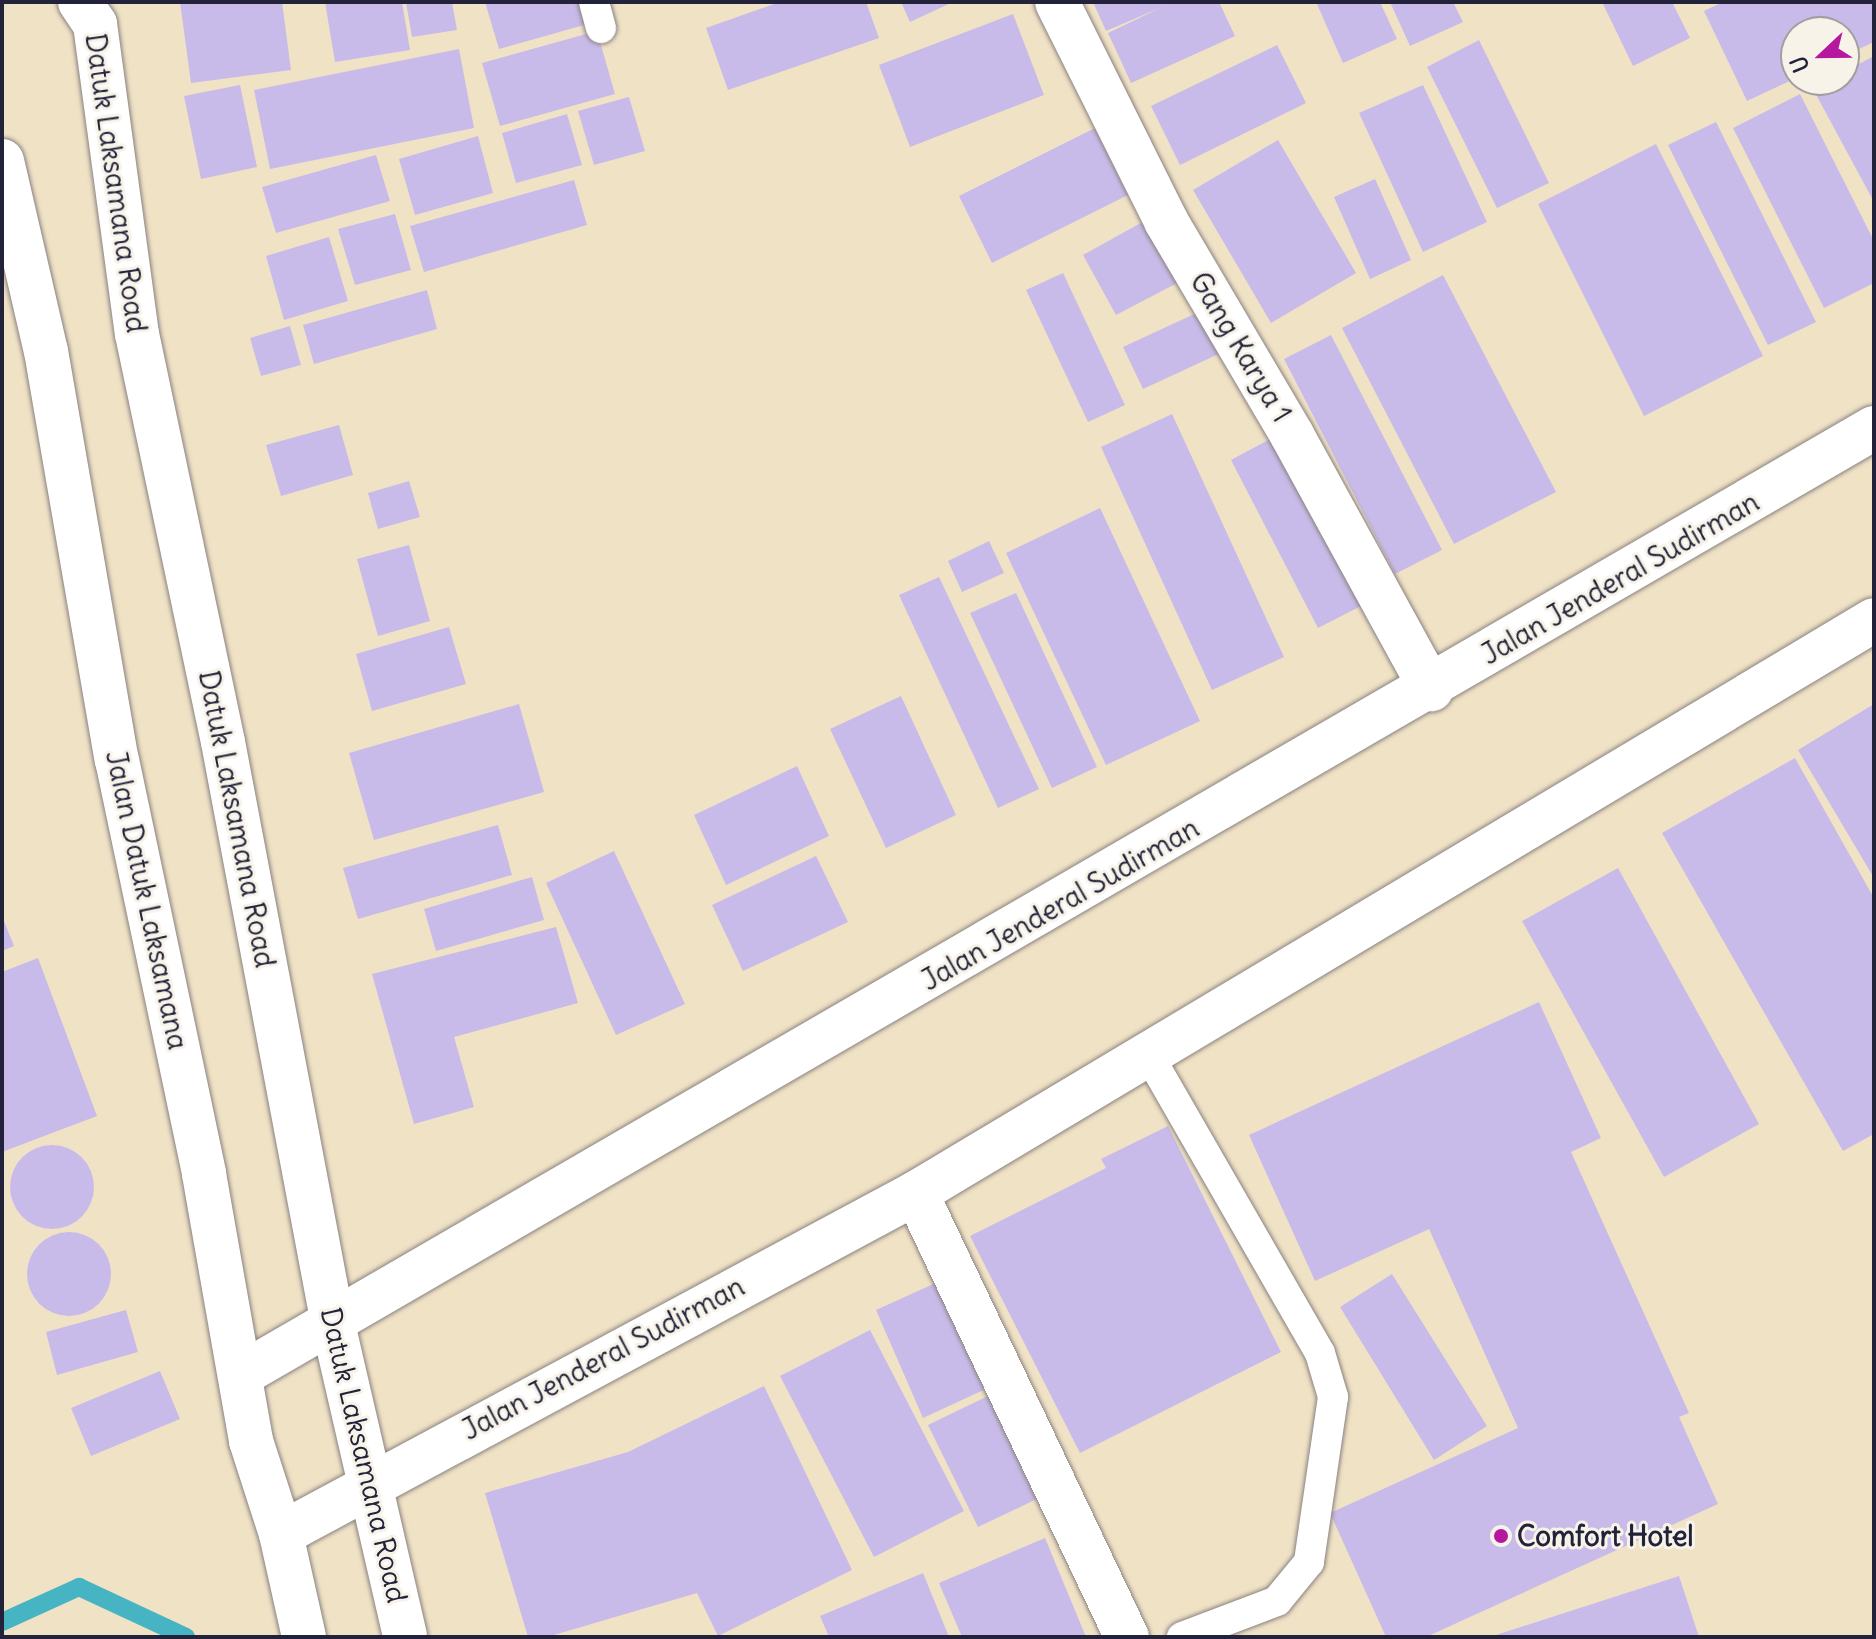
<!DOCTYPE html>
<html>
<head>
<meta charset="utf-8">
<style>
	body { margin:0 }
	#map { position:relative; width:1876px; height:1639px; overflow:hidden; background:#f0e2c5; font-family:Delius,sans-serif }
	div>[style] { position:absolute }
	.stream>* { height:18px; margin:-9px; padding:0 9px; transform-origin:9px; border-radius:9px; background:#47b4c3 }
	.building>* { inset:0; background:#c9bbe9 }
	.round { border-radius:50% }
	.roads { filter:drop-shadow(0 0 2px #898280) drop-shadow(0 0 2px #898280) }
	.service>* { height:30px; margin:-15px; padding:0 15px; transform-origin:15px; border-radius:15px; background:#fff }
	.minor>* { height:44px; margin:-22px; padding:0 22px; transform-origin:22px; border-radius:22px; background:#fff }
	.primary>* { height:44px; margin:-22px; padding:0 22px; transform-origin:22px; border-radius:22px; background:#fff }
	.trunk>* { height:44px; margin:-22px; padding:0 22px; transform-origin:22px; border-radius:22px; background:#fff }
	.dots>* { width:22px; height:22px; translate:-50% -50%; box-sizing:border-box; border:4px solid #f7f3e8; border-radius:50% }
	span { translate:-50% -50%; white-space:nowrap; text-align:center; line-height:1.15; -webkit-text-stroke:6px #f7f3e8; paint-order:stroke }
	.street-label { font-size:28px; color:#22223b }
	.poi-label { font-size:28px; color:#22223b; font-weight:700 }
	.left { translate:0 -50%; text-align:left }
	.frame { position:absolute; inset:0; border:4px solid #22223b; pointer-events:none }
	.north { position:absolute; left:1780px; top:16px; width:80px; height:80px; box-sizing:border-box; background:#f7f3e8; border:2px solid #a29fa3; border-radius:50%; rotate:248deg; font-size:22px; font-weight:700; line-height:32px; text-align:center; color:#22223b }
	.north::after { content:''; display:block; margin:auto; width:28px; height:36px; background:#b5179e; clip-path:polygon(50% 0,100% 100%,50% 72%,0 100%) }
</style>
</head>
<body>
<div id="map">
	<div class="stream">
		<i style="left:2px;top:1622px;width:85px;rotate:-24.4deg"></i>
		<i style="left:79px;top:1587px;width:118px;rotate:25deg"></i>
	</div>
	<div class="building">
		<i style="clip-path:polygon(180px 2px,282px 2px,291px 70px,191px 83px)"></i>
		<i style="clip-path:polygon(325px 2px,402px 2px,410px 50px,335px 62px)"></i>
		<i style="clip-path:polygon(406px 2px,452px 2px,457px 30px,412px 37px)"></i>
		<i style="clip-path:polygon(485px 2px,589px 2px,595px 22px,499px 49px)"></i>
		<i style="clip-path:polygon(780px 2px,866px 2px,879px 38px,728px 90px,706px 28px)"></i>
		<i style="clip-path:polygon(901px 2px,953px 2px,910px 22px)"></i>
		<i style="clip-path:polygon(1093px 2px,1219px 2px,1235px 36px,1131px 83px,1108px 33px,1162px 7px,1106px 31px)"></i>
		<i style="clip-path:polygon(1316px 2px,1380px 2px,1397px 39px,1343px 63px)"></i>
		<i style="clip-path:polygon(1390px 2px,1453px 2px,1463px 22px,1410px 46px)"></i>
		<i style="clip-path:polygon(1602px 2px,1672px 2px,1690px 38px,1633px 66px)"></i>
		<i style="clip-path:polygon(1723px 2px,1874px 2px,1874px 42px,1844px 56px,1844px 32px,1796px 32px,1796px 78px,1747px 101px,1704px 11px)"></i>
		<i style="clip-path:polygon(1013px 14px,1044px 95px,910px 147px,879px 65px)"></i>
		<i style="clip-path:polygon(597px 31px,615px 94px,500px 126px,482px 63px)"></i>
		<i style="clip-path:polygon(1479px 40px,1549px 183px,1497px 208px,1427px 67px)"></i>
		<i style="clip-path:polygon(1277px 45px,1306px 103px,1180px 165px,1151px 106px)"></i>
		<i style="clip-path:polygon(459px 49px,474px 128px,270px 169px,254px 90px)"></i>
		<i style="clip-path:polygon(1874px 56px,1874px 202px,1813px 89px,1829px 80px,1844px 80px,1844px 72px)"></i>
		<i style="clip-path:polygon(240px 85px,257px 167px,201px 179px,184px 96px)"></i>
		<i style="clip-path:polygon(1423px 85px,1487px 222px,1423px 252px,1359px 113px)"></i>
		<i style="clip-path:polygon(1800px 94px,1874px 241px,1874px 283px,1824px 308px,1733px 128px)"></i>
		<i style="clip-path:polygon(629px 97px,645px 151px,594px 165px,578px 111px)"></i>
		<i style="clip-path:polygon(567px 114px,582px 165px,516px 183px,502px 133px)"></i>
		<i style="clip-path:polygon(1716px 122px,1816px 322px,1768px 345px,1668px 145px)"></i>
		<i style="clip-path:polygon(1095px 128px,1128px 195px,992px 263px,959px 196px)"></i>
		<i style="clip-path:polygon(478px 136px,493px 193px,415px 215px,399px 159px)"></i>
		<i style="clip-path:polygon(1278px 140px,1356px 273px,1271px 323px,1193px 190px)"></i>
		<i style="clip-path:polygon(1656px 144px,1763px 356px,1644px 416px,1538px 204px)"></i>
		<i style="clip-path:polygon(376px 155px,390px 201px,276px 233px,262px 187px)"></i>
		<i style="clip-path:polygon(1375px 179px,1411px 260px,1370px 279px,1334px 197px)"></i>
		<i style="clip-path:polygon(574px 180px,587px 225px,424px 272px,410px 226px)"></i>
		<i style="clip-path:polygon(395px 214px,411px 270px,355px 285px,338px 229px)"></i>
		<i style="clip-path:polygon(1148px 219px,1181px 281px,1116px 315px,1083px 255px)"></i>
		<i style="clip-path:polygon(329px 237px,348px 301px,284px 320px,266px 256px)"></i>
		<i style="clip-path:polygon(1063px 273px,1125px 405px,1088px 422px,1026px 290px)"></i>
		<i style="clip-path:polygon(1443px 275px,1556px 492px,1454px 544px,1342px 328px)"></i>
		<i style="clip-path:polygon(427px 290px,437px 329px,314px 364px,303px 325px)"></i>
		<i style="clip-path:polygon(1203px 310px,1223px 352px,1143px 389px,1123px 347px)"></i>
		<i style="clip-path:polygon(290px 326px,301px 365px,261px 376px,250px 338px)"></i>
		<i style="clip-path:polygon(1331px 335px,1442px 550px,1395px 574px,1284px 359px)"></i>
		<i style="clip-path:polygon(1172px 414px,1284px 657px,1212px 690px,1101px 447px)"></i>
		<i style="clip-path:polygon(339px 425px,353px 475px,281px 496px,266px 445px)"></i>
		<i style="clip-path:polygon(1274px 437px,1361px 606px,1318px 628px,1231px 460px)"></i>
		<i style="clip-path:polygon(409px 481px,420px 517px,378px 529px,368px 493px)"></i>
		<i style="clip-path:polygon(1100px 508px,1200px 721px,1106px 765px,1006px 553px)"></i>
		<i style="clip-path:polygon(989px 541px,1004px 573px,962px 592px,948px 561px)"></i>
		<i style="clip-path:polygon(409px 545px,430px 621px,378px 636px,357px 559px)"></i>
		<i style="clip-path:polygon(939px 577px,1039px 789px,998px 808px,899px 595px)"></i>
		<i style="clip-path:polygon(1016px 593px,1097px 767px,1052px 788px,970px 613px)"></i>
		<i style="clip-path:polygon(449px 627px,466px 684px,372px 711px,356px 654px)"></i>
		<i style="clip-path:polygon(901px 696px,956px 815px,886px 848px,830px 729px)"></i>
		<i style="clip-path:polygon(519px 704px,544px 792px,374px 840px,349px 753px)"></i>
		<i style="clip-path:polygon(1874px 704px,1874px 878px,1798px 750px)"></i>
		<i style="clip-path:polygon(1795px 758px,1874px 898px,1874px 1134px,1843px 1151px,1662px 833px)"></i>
		<i style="clip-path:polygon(797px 766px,829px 836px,726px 885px,694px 815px)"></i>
		<i style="clip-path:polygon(498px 825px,512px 875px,358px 919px,343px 868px)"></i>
		<i style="clip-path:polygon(614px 851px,685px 1004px,616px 1035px,546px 883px)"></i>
		<i style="clip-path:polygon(816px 856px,848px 922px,743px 971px,712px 905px)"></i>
		<i style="clip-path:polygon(1618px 868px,1759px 1124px,1664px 1177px,1522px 921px)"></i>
		<i style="clip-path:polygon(532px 877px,544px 920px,436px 951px,424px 909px)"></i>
		<i style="clip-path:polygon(2px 916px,14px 946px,2px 951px)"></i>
		<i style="clip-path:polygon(556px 927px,578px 1003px,454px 1037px,474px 1107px,414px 1124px,372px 974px)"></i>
		<i style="clip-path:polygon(38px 958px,97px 1116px,2px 1152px,2px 972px)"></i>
		<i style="clip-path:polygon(1539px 1002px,1601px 1138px,1571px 1152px,1689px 1413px,1679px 1417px,1718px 1504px,1426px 1637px,1386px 1637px,1330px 1513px,1518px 1428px,1429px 1229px,1315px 1281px,1249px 1135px)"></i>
		<i style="clip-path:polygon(1168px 1126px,1281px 1352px,1080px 1453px,970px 1236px,1106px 1168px,1101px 1159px)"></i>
		<i class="round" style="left:10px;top:1145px;width:84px;height:84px"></i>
		<i class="round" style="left:27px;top:1232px;width:84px;height:84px"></i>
		<i style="clip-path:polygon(1392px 1274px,1487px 1426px,1434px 1460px,1340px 1307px)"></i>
		<i style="clip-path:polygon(940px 1281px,988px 1388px,923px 1418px,876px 1310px)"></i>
		<i style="clip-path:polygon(126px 1310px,138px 1352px,57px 1375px,46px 1332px)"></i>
		<i style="clip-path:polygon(870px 1330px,964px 1511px,874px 1557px,780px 1376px)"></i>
		<i style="clip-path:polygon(160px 1371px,180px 1419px,91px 1456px,71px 1408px)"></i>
		<i style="clip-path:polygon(764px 1386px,852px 1570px,718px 1636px,697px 1593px,547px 1637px,528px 1637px,485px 1493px,628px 1452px)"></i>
		<i style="clip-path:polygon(992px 1394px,1041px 1497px,978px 1527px,928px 1425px)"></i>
		<i style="clip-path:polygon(1045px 1538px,1086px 1637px,962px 1637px,939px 1583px)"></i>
		<i style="clip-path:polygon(923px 1573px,949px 1637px,829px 1637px,820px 1616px)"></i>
		<i style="clip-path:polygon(1679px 1576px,1699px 1637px,1493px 1637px,1493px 1636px)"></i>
	</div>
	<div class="roads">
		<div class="service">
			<i style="left:594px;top:2px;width:27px;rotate:75deg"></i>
			<i style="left:1148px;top:1054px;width:345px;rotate:60.1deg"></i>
			<i style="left:1320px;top:1353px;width:46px;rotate:73.5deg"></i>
			<i style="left:1333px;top:1397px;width:167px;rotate:98.3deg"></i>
			<i style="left:1309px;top:1562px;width:50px;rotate:129.4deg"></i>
			<i style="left:1277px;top:1601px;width:102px;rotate:159.2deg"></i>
		</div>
		<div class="minor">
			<i style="left:1057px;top:2px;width:245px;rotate:63.5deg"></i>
			<i style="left:1166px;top:221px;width:248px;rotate:59.5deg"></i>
			<i style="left:1292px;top:435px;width:290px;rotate:61.3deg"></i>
			<i style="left:916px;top:1193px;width:492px;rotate:64.6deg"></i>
		</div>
		<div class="primary">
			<i style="left:242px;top:1374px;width:1886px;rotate:-30.1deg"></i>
			<i style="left:281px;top:1534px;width:721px;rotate:-28.24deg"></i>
			<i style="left:916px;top:1193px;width:1116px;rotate:-30.88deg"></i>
		</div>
		<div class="trunk">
			<i style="left:80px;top:2px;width:27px;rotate:56deg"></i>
			<i style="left:95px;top:24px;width:313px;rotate:82.3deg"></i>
			<i style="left:137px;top:334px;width:417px;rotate:78.1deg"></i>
			<i style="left:223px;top:742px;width:592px;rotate:79.3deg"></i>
			<i style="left:333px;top:1324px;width:321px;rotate:77deg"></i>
			<i style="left:2px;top:161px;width:195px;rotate:77deg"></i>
			<i style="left:46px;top:351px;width:415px;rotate:80.2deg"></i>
			<i style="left:117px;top:760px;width:423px;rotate:78.1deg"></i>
			<i style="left:204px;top:1174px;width:271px;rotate:80deg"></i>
			<i style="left:251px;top:1441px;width:98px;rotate:72.1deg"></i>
			<i style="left:281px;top:1534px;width:106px;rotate:77.4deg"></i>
		</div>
	</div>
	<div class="dots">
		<i style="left:1501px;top:1536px;background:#b5179e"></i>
	</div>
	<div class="street-label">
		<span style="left:116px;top:183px;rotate:82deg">Datuk Laksamana Road</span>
		<span style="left:1241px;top:347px;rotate:59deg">Gang Karya 1</span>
		<span style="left:1620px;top:578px;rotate:-30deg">Jalan Jenderal Sudirman</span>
		<span style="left:237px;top:819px;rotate:79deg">Datuk Laksamana Road</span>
		<span style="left:147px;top:900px;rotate:78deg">Jalan Datuk Laksamana</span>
		<span style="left:1060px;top:904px;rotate:-30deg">Jalan Jenderal Sudirman</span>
		<span style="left:603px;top:1358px;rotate:-28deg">Jalan Jenderal Sudirman</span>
		<span style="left:364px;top:1455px;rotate:77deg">Datuk Laksamana Road</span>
	</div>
	<div class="poi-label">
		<span class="left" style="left:1517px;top:1536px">Comfort Hotel</span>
	</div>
	<div class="frame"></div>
	<div class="north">U</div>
</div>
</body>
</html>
